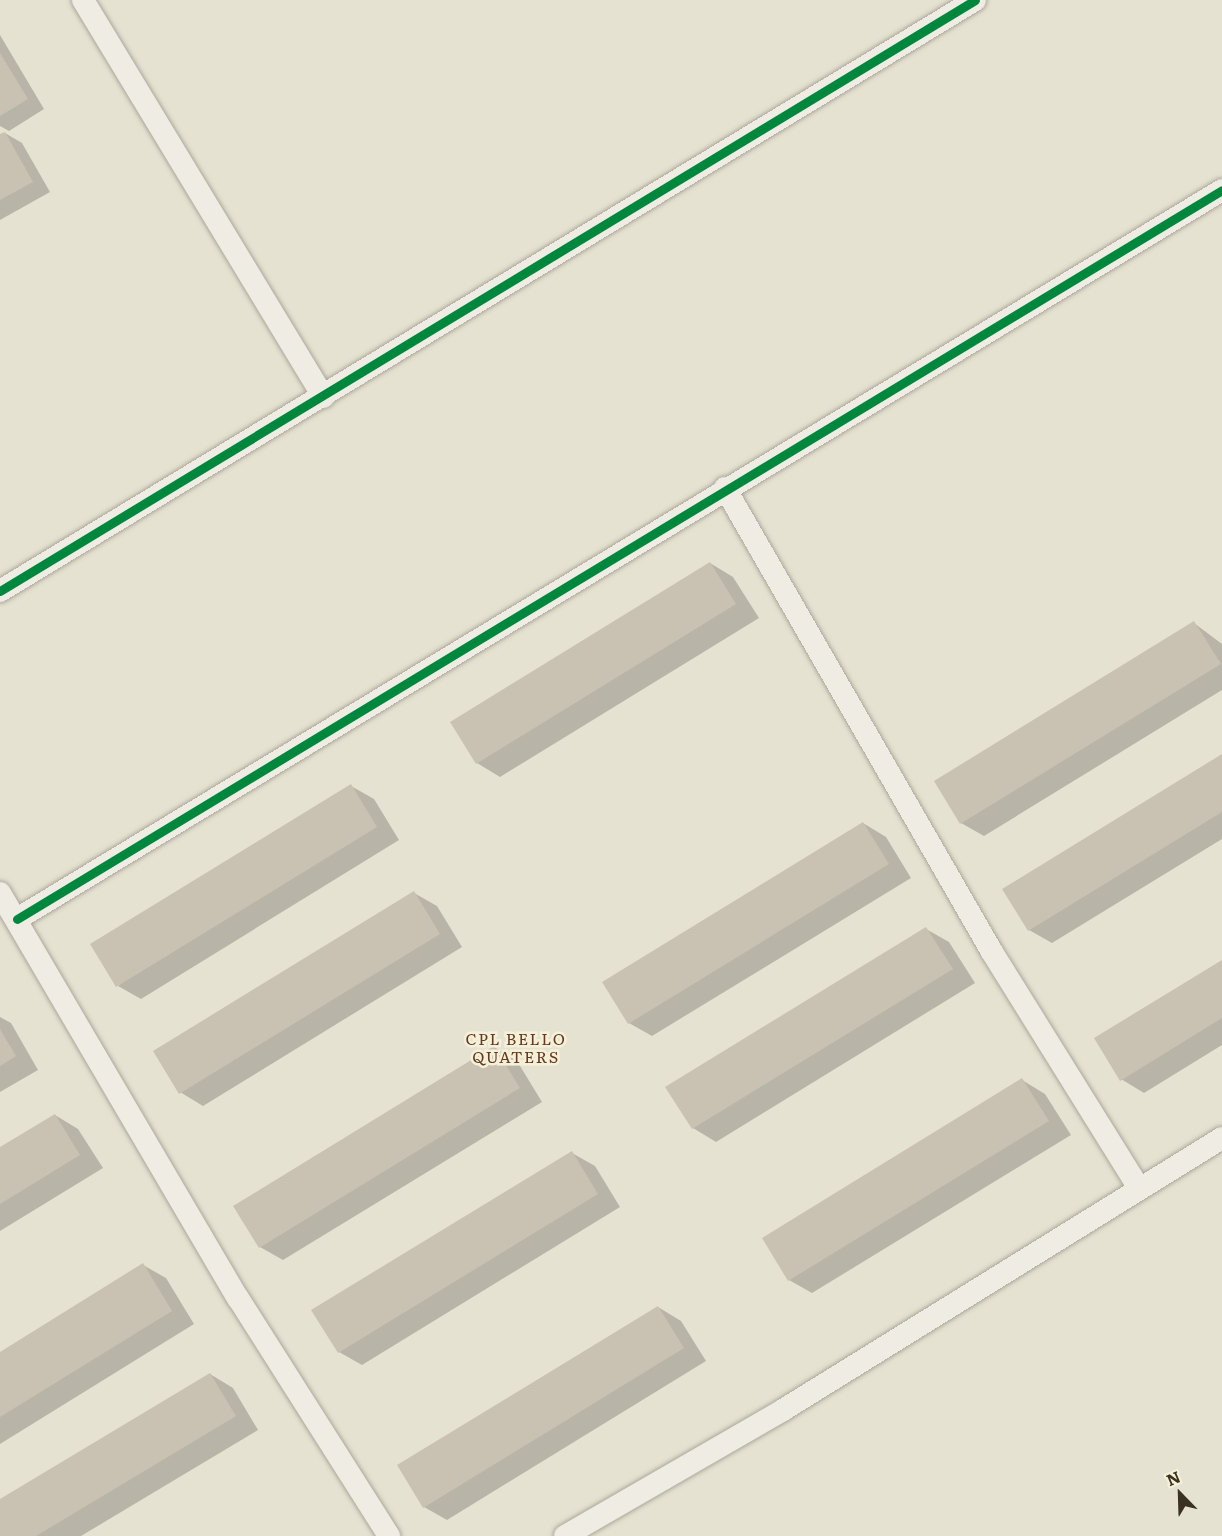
<!DOCTYPE html>
<html>
<head>
<meta charset="utf-8">
<style>
	body { margin:0 }
	#map { position:relative; width:1222px; height:1536px; overflow:hidden; background:#e6e2d2; font-family:Literata,serif }
	div>[style] { position:absolute }
	.shadow>* { inset:0; background:#0003 }
	.building>* { inset:0; background:#c9c2b3 }
	.roads { filter:drop-shadow(0 0 2px #aca79a) drop-shadow(0 0 2px #aca79a) }
	.street>* { height:22px; margin:-11px; padding:0 11px; transform-origin:11px; border-radius:11px; background:#eeece3 }
	.cycleway>* { height:9px; margin:-4.5px; padding:0 4.5px; transform-origin:4.5px; border-radius:4.5px; background:#00873e }
	span { translate:-50% -50%; white-space:nowrap; text-align:center; line-height:1.15; -webkit-text-stroke:5px #f5f1d9; paint-order:stroke }
	.neighbourhood-label { font-size:16px; color:#663922; letter-spacing:1.5px }
	.north { position:absolute; left:1150px; top:1464px; width:60px; height:60px; -webkit-text-stroke:4px #f5f1d9; paint-order:stroke; rotate:337deg; font-size:16px; font-weight:700; line-height:24px; text-align:center; color:#3b3121 }
	.north::after { content:''; display:block; margin:auto; width:21px; height:27px; background:#3b3121; clip-path:polygon(50% 0,100% 100%,50% 72%,0 100%) }
</style>
</head>
<body>
<div id="map">
	<div class="shadow">
		<i style="clip-path:polygon(0 35px,44px 109px,9px 131px,0 126px)"></i>
		<i style="clip-path:polygon(5px 133px,22px 143px,50px 192px,0 220px,0 136px)"></i>
		<i style="clip-path:polygon(710px 563px,733px 577px,759px 618px,500px 777px,477px 763px)"></i>
		<i style="clip-path:polygon(1194px 623px,1222px 644px,1222px 690px,984px 836px,961px 823px)"></i>
		<i style="clip-path:polygon(1222px 755px,1222px 839px,1052px 943px,1029px 930px)"></i>
		<i style="clip-path:polygon(351px 786px,374px 799px,399px 840px,141px 999px,118px 986px)"></i>
		<i style="clip-path:polygon(863px 823px,886px 837px,911px 878px,652px 1036px,629px 1023px)"></i>
		<i style="clip-path:polygon(414px 893px,437px 906px,462px 947px,203px 1106px,180px 1092px)"></i>
		<i style="clip-path:polygon(926px 929px,949px 942px,975px 983px,716px 1142px,693px 1128px)"></i>
		<i style="clip-path:polygon(1222px 961px,1222px 1045px,1144px 1093px,1121px 1079px)"></i>
		<i style="clip-path:polygon(0 1017px,11px 1023px,38px 1070px,0 1092px)"></i>
		<i style="clip-path:polygon(494px 1047px,517px 1061px,542px 1102px,283px 1260px,260px 1247px)"></i>
		<i style="clip-path:polygon(1022px 1080px,1045px 1094px,1071px 1135px,812px 1293px,789px 1280px)"></i>
		<i style="clip-path:polygon(55px 1115px,78px 1129px,103px 1168px,0 1231px,0 1149px)"></i>
		<i style="clip-path:polygon(572px 1153px,595px 1166px,620px 1207px,362px 1365px,339px 1352px)"></i>
		<i style="clip-path:polygon(143px 1265px,166px 1278px,194px 1324px,0 1444px,0 1353px)"></i>
		<i style="clip-path:polygon(658px 1307px,681px 1321px,706px 1361px,447px 1520px,424px 1507px)"></i>
		<i style="clip-path:polygon(210px 1374px,233px 1388px,258px 1430px,81px 1536px,0 1536px,0 1500px)"></i>
	</div>
	<div class="building">
		<i style="clip-path:polygon(0 53px,28px 99px,0 116px)"></i>
		<i style="clip-path:polygon(5px 132px,33px 182px,0 200px,0 134px)"></i>
		<i style="clip-path:polygon(710px 562px,736px 604px,476px 764px,450px 722px)"></i>
		<i style="clip-path:polygon(1194px 621px,1221px 664px,960px 824px,934px 781px)"></i>
		<i style="clip-path:polygon(1222px 754px,1222px 812px,1028px 931px,1002px 889px)"></i>
		<i style="clip-path:polygon(351px 784px,377px 827px,116px 987px,90px 944px)"></i>
		<i style="clip-path:polygon(863px 822px,889px 864px,628px 1024px,602px 982px)"></i>
		<i style="clip-path:polygon(414px 891px,440px 934px,179px 1094px,153px 1051px)"></i>
		<i style="clip-path:polygon(926px 927px,953px 969px,692px 1129px,665px 1087px)"></i>
		<i style="clip-path:polygon(1222px 960px,1222px 1018px,1120px 1081px,1094px 1038px)"></i>
		<i style="clip-path:polygon(0 1029px,16px 1056px,0 1066px)"></i>
		<i style="clip-path:polygon(494px 1046px,520px 1088px,259px 1248px,233px 1206px)"></i>
		<i style="clip-path:polygon(1022px 1078px,1049px 1121px,788px 1281px,762px 1238px)"></i>
		<i style="clip-path:polygon(55px 1114px,80px 1155px,0 1204px,0 1147px)"></i>
		<i style="clip-path:polygon(572px 1151px,598px 1194px,338px 1353px,311px 1310px)"></i>
		<i style="clip-path:polygon(143px 1263px,172px 1311px,0 1417px,0 1352px)"></i>
		<i style="clip-path:polygon(658px 1306px,684px 1348px,423px 1508px,397px 1465px)"></i>
		<i style="clip-path:polygon(210px 1373px,236px 1416px,36px 1536px,0 1536px,0 1499px)"></i>
	</div>
	<div class="roads">
		<div class="street">
			<i style="left:83px;top:0;width:464px;rotate:58.8deg"></i>
			<i style="left:725px;top:488px;width:535px;rotate:60.08deg"></i>
			<i style="left:992px;top:952px;width:278px;rotate:58.1deg"></i>
			<i style="left:0;top:591px;width:1140px;rotate:-31.22deg"></i>
			<i style="left:0;top:893px;width:470px;rotate:59.6deg"></i>
			<i style="left:238px;top:1298px;width:282px;rotate:57.6deg"></i>
			<i style="left:17px;top:919px;width:1408px;rotate:-31.17deg"></i>
			<i style="left:565px;top:1536px;width:252px;rotate:-30deg"></i>
			<i style="left:783px;top:1410px;width:516px;rotate:-31.78deg"></i>
		</div>
	</div>
	<div class="cycleway">
		<i style="left:0;top:591px;width:1140px;rotate:-31.22deg"></i>
		<i style="left:17px;top:919px;width:1408px;rotate:-31.17deg"></i>
	</div>
	<div class="neighbourhood-label">
		<span style="left:516px;top:1047px">CPL BELLO<br>QUATERS</span>
	</div>
	<div class="north">N</div>
</div>
</body>
</html>
